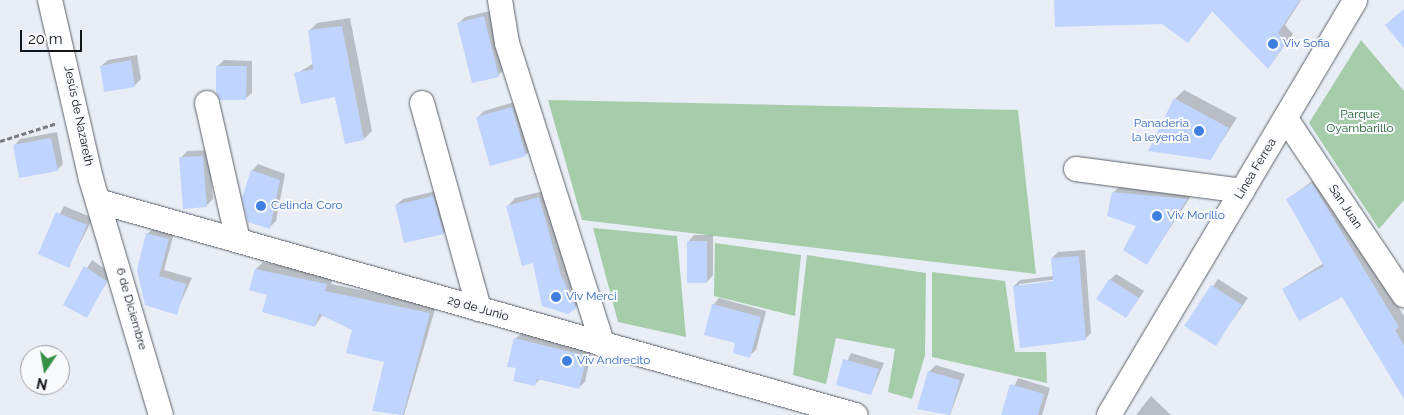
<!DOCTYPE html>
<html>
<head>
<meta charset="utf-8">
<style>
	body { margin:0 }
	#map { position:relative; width:1404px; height:415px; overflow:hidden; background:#e8edf6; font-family:Raleway,sans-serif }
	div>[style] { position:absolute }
	.green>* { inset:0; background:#a6cdaa }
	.shadow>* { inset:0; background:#0003 }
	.building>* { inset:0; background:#bfd4fe }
	.path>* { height:3px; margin-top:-1.5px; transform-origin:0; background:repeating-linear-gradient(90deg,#797d82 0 5px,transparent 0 7.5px) }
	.roads { filter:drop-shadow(0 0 1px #5e626a) drop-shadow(0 0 1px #5e626a) }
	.minor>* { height:24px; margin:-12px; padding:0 12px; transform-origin:12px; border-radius:12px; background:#fff }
	.dots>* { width:14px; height:14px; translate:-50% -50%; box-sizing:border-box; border:2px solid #f8fafe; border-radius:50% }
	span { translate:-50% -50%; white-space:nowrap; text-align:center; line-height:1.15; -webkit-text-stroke:4px #f8fafe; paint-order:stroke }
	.shop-label { font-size:12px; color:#366cbe }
	.left { translate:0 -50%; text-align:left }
	.right { translate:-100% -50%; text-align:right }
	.park-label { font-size:12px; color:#1e622c }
	.street-label { font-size:12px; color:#121417 }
	.north { position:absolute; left:20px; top:345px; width:50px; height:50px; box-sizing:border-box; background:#f8fafe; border:1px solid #9c9ea2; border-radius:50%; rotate:192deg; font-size:14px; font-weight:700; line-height:20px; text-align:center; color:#121417 }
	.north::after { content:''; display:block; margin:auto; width:18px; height:22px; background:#359346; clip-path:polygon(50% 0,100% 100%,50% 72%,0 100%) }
	.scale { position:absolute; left:20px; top:30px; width:62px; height:22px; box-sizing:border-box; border:2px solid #121417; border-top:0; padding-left:6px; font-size:15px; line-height:18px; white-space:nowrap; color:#121417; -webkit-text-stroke:4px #f8fafe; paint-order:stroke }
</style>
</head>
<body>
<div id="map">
	<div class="green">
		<i style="clip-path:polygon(1361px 40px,1404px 91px,1404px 200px,1379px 229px,1309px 123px)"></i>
		<i style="clip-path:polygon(548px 100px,1018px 110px,1036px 274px,582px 220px)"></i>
		<i style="clip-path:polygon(593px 228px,677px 236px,686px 337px,618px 322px)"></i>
		<i style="clip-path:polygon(715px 243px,801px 255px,795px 316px,714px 296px)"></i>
		<i style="clip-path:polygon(807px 255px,926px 273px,925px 355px,912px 399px,888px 392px,895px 349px,836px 338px,826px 384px,793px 375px)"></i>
		<i style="clip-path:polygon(932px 272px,1005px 281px,1015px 352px,1046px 352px,1047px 383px,932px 357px)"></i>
	</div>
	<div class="shadow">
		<i style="clip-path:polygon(1056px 0,1301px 0,1285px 25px,1293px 34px,1269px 67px,1213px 10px,1188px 42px,1162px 23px)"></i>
		<i style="clip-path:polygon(490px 11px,504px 69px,498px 76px,458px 24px,465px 17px)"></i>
		<i style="clip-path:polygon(350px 18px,372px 131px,364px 139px,336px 96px,296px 74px,314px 63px,309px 31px,317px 23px)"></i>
		<i style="clip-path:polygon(137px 55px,141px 79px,134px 86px,101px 66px,108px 60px)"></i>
		<i style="clip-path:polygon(224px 60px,252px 61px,252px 93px,245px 99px,218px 66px)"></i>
		<i style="clip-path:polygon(1184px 90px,1237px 118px,1210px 159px,1175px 99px)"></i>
		<i style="clip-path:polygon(518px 101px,532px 149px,525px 155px,478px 117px,484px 111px)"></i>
		<i style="clip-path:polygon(57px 132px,63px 164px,57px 170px,14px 146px,20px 139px)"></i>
		<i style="clip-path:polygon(209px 150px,213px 199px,206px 206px,181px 158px,187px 151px)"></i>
		<i style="clip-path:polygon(258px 164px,285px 174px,276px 221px,270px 227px,252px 171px)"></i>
		<i style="clip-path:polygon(1319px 176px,1404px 316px,1404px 397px,1343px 296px,1283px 289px,1324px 263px,1288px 199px)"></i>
		<i style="clip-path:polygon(1123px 183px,1195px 190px,1147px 263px,1138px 226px,1114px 192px)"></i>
		<i style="clip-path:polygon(440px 190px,450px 227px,443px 233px,396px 205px,403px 199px)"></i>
		<i style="clip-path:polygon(548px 190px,583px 299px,575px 307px,507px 207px,515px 198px)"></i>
		<i style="clip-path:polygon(64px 206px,93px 218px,68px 266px,39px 254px)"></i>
		<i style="clip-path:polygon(154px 228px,174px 233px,164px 270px,192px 278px,176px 313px,146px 304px,147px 234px)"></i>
		<i style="clip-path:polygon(694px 235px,713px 235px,713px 275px,707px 282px,688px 242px)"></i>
		<i style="clip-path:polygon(evenodd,1085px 250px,1091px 333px,1085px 339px,1014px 286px,1020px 280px,1053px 276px,1052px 258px,1058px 252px,1085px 250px,1059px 279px,1059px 282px,1019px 286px,1019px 284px,1059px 279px)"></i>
		<i style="clip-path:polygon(92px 260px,112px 274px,86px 316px,65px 305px)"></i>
		<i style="clip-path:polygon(263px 262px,333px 277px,331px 284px,436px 306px,404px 415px,373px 410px,385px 361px,353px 330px,323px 314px,315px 326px,268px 294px,256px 269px)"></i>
		<i style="clip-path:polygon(1116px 274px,1144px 291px,1126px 317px,1110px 280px)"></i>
		<i style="clip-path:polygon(1218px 279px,1248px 298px,1215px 345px,1186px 326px)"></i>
		<i style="clip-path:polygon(719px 298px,766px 311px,756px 350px,749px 356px,713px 305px)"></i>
		<i style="clip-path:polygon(522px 333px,592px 350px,585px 382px,578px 388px,541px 378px,534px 385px,515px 339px)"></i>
		<i style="clip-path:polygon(851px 353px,884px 363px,871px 394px,837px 384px)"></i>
		<i style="clip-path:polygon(936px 365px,965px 374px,950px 415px,919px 408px,929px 372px)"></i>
		<i style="clip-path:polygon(1018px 378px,1050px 388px,1042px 415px,1002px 415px)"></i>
		<i style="clip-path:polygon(1151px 396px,1171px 415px,1136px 415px)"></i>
	</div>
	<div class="building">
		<i style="clip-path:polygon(1054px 0,1300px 0,1278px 33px,1286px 42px,1268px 69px,1212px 11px,1188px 43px,1162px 24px,1055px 27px)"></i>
		<i style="clip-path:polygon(1404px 9px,1404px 48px,1385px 25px)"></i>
		<i style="clip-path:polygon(484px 16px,499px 77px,472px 83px,457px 23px)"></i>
		<i style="clip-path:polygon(342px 26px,364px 140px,345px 144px,335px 97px,301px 104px,294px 73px,313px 69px,308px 30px)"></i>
		<i style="clip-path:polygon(131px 60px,135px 87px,104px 92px,100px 66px)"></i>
		<i style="clip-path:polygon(216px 66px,247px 66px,246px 100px,220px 100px,216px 93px)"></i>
		<i style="clip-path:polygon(1174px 98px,1229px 128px,1211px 160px,1148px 151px)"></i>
		<i style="clip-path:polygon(512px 107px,526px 156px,490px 166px,476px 117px)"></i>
		<i style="clip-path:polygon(51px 138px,58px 171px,19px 178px,13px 145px)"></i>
		<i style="clip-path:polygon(203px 156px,207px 207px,183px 209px,179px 157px)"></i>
		<i style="clip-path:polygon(251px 170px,280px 180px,270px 229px,248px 222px,242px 198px)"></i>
		<i style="clip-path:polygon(1312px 183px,1399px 327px,1395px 330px,1404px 345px,1404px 399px,1342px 297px,1299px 321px,1282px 289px,1324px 266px,1286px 199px)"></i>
		<i style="clip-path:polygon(1112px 192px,1187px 199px,1147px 265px,1123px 250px,1136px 226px,1107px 216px)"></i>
		<i style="clip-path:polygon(433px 196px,444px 234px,404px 243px,395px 205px)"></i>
		<i style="clip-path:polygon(539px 197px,561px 275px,576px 308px,568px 314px,542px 306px,533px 263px,522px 266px,506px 206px)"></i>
		<i style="clip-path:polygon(56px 212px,87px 225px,69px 268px,38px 254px)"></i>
		<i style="clip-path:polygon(146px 233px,169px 239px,159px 276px,186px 284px,177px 315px,145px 305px,137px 270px)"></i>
		<i style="clip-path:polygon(687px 241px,707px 241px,707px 283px,687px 283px)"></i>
		<i style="clip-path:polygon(1079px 256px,1086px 340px,1020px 348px,1013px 286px,1053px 281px,1051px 258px)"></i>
		<i style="clip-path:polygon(84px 266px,107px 281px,87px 318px,63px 305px)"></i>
		<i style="clip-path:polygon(255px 269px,327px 284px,325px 291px,430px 313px,403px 415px,372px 411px,384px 362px,346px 353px,352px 330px,319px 314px,315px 327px,262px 312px,267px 295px,249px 290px)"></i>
		<i style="clip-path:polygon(1109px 279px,1139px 298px,1126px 318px,1096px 299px)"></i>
		<i style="clip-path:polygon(1211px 285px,1242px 305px,1216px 346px,1184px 326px)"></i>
		<i style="clip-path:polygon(712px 304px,761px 317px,750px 358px,733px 353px,735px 343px,704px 335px)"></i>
		<i style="clip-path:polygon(514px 338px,587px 356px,579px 389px,537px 379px,535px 386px,513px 381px,516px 368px,507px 367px)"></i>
		<i style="clip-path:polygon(843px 359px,879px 369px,871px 395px,836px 385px)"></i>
		<i style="clip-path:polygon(928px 371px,960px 380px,950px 415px,917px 409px)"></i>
		<i style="clip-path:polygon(1010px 384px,1044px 394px,1038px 415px,1001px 415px)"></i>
	</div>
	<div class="path">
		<i style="left:0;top:141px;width:60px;rotate:-17.5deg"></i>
	</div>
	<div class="roads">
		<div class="minor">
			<i style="left:50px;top:0;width:184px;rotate:77.1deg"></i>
			<i style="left:91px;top:179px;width:246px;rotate:73.5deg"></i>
			<i style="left:500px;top:0;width:44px;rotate:80.8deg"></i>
			<i style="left:507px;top:43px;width:317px;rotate:72.4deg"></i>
			<i style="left:207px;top:103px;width:141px;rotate:77.3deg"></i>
			<i style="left:422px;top:103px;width:214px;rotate:74.5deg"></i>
			<i style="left:1286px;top:119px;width:212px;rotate:56.2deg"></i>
			<i style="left:1076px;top:169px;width:168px;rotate:7.5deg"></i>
			<i style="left:101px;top:202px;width:784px;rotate:15.77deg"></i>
			<i style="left:1109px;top:415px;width:482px;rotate:-59.3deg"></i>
		</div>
	</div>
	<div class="dots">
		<i style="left:1273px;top:44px;background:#3f7fe0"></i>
		<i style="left:1199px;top:131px;background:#3f7fe0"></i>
		<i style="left:261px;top:206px;background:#3f7fe0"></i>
		<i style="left:1157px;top:216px;background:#3f7fe0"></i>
		<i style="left:556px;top:297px;background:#3f7fe0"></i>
		<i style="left:567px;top:361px;background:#3f7fe0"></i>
	</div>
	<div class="shop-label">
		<span class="left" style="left:1283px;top:44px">Viv Sofia</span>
		<span class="right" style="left:1189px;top:131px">Panaderia<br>la leyenda</span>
		<span class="left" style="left:271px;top:206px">Celinda Coro</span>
		<span class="left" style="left:1167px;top:216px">Viv Morillo</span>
		<span class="left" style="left:566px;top:297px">Viv Merci</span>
		<span class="left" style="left:577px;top:361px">Viv Andrecito</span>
	</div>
	<div class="park-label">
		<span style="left:1360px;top:122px">Parque<br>Oyambarillo</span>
	</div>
	<div class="street-label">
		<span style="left:78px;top:116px;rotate:78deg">Jesús de Nazareth</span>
		<span style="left:1256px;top:169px;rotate:-59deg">Linea Ferrea</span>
		<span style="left:1345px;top:207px;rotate:56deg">San Juan</span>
		<span style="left:131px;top:309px;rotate:74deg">6 de Diciembre</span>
		<span style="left:478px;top:309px;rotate:16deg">29 de Junio</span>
	</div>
	<div class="north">N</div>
	<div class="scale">20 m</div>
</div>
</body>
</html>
